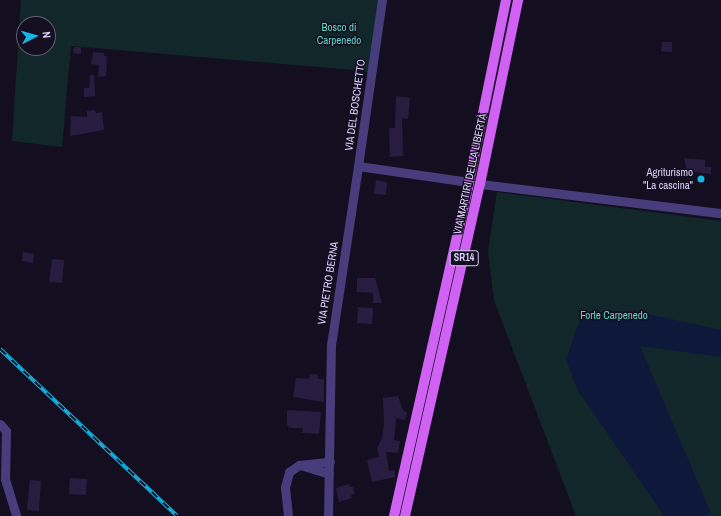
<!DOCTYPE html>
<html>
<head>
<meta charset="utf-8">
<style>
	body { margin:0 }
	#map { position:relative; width:721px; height:516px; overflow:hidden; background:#140f20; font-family:"Archivo Narrow",sans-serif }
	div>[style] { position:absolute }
	.green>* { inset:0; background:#12272a }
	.water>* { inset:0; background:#0d183b }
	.building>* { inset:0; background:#281c40 }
	.street>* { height:9px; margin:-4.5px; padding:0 4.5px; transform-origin:4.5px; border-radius:4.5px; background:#483d7c }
	.primary>* { height:10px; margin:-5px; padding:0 5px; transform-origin:5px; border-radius:5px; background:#cf61f3 }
	.rail>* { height:4px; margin-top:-2px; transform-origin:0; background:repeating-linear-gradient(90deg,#140f20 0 8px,#12b7e7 0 16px); box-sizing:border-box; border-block:1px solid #12b7e7 }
	.dots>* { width:11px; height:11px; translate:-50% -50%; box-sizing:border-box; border:2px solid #140f20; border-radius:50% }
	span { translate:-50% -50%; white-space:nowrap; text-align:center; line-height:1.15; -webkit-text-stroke:3px #140f20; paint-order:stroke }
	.shield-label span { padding:1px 3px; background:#140f20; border:1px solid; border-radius:3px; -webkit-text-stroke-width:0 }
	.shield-label { font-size:10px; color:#dbd1fc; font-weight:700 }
	.park-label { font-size:11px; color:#63d6c8 }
	.street-label { font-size:11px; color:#dbd1fc }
	.poi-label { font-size:11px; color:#dbd1fc }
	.right { translate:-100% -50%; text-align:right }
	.north { position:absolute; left:16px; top:16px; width:40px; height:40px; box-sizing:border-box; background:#140f20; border:1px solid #645d78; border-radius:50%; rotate:84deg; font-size:11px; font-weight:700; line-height:16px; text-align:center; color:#dbd1fc }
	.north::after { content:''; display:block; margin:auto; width:14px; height:18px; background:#12b7e7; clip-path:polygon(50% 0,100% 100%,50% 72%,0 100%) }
</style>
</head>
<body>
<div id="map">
	<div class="green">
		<i style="clip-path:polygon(evenodd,21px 0,379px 0,368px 73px,365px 71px,71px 46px,62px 147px,12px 141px,21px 0,24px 24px,48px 24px,48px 48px,24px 48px,24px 24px)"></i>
		<i style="clip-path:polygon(497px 192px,721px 221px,721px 516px,576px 516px,494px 300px,488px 251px)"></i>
	</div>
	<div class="water">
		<i style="clip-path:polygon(643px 313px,721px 330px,721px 357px,640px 346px,711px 513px,706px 516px,664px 516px,577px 389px,566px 359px,580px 320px)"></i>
	</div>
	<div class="building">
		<i style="clip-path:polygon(662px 42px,672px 42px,672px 52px,661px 51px)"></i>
		<i style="clip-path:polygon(74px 47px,81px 47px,81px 54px,73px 53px)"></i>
		<i style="clip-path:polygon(93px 52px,104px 53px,104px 56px,107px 56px,106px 76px,98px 77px,99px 65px,91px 64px)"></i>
		<i style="clip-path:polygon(90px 75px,94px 75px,95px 96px,84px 97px,84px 88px,89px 88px)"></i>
		<i style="clip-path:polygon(396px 96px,410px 98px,408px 119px,402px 118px,403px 156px,390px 157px,389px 128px,395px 128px)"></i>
		<i style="clip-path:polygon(95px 110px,96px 113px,102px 112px,104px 130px,70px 136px,71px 116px,87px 117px,87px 111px)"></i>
		<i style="clip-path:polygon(684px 158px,705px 160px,705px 167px,711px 167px,711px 174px,687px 171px)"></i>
		<i style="clip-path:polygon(376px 180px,387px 182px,386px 195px,374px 194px)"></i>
		<i style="clip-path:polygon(23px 252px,34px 254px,33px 263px,22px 261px)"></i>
		<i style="clip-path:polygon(52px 259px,64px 260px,62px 283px,49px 282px)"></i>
		<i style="clip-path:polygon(357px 278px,375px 278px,382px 303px,373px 303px,373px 293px,357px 292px)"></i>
		<i style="clip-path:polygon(358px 307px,373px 308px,372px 324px,357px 323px)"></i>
		<i style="clip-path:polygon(310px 374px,318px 375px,318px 379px,324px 379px,324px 402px,293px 397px,296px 378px,309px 379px)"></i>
		<i style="clip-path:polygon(398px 396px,403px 411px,407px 412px,405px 420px,396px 418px,394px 440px,400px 441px,398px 453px,386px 452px,389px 471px,395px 470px,395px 477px,372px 482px,367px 460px,379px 457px,377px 449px,382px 438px,384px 424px,383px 398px)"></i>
		<i style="clip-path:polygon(287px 410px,321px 412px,319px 434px,302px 433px,303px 428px,290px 428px,287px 425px)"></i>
		<i style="clip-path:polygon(70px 478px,87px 479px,86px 495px,69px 494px)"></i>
		<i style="clip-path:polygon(30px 480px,41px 481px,39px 511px,27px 510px)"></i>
		<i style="clip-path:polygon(349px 484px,350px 487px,353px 487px,355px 494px,351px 495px,352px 498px,339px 502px,336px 488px)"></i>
	</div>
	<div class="street">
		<i style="left:358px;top:166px;width:168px;rotate:-81.8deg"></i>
		<i style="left:480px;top:184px;width:243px;rotate:6.9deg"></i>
		<i style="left:0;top:424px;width:9px;rotate:49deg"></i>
		<i style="left:6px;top:431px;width:48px;rotate:91.2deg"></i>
		<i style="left:5px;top:479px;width:39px;rotate:73deg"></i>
		<i style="left:300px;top:465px;width:30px;rotate:17deg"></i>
		<i style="left:288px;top:516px;width:29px;rotate:-96deg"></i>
		<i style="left:285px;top:487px;width:16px;rotate:-75deg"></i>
		<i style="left:289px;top:472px;width:12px;rotate:-35deg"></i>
		<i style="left:299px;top:465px;width:31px;rotate:-6deg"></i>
		<i style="left:328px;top:516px;width:171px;rotate:-89deg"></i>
		<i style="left:331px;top:345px;width:181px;rotate:-81.4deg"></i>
		<i style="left:358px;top:166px;width:112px;rotate:8.2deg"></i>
	</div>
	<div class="primary">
		<i style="left:394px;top:516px;width:342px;rotate:-77.3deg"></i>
		<i style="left:469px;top:182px;width:186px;rotate:-78.5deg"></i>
		<i style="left:405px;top:516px;width:340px;rotate:-77.3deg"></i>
		<i style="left:480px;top:184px;width:188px;rotate:-78.3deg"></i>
	</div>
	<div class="rail">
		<i style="left:0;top:349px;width:243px;rotate:43.3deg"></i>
	</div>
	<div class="dots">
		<i style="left:701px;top:179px;background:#12b7e7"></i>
	</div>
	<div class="shield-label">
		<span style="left:464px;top:258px">SR14</span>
	</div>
	<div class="park-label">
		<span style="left:339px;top:34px">Bosco di<br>Carpenedo</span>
		<span style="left:614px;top:315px">Forte Carpenedo</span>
	</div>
	<div class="street-label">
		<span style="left:355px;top:105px;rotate:-82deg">VIA DEL BOSCHETTO</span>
		<span style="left:470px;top:174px;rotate:-78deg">VIA MARTIRI DELLA LIBERTÀ</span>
		<span style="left:328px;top:283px;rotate:-81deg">VIA PIETRO BERNA</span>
	</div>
	<div class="poi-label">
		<span class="right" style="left:693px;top:179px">Agriturismo<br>"La cascina"</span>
	</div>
	<div class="north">N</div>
</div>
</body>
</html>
